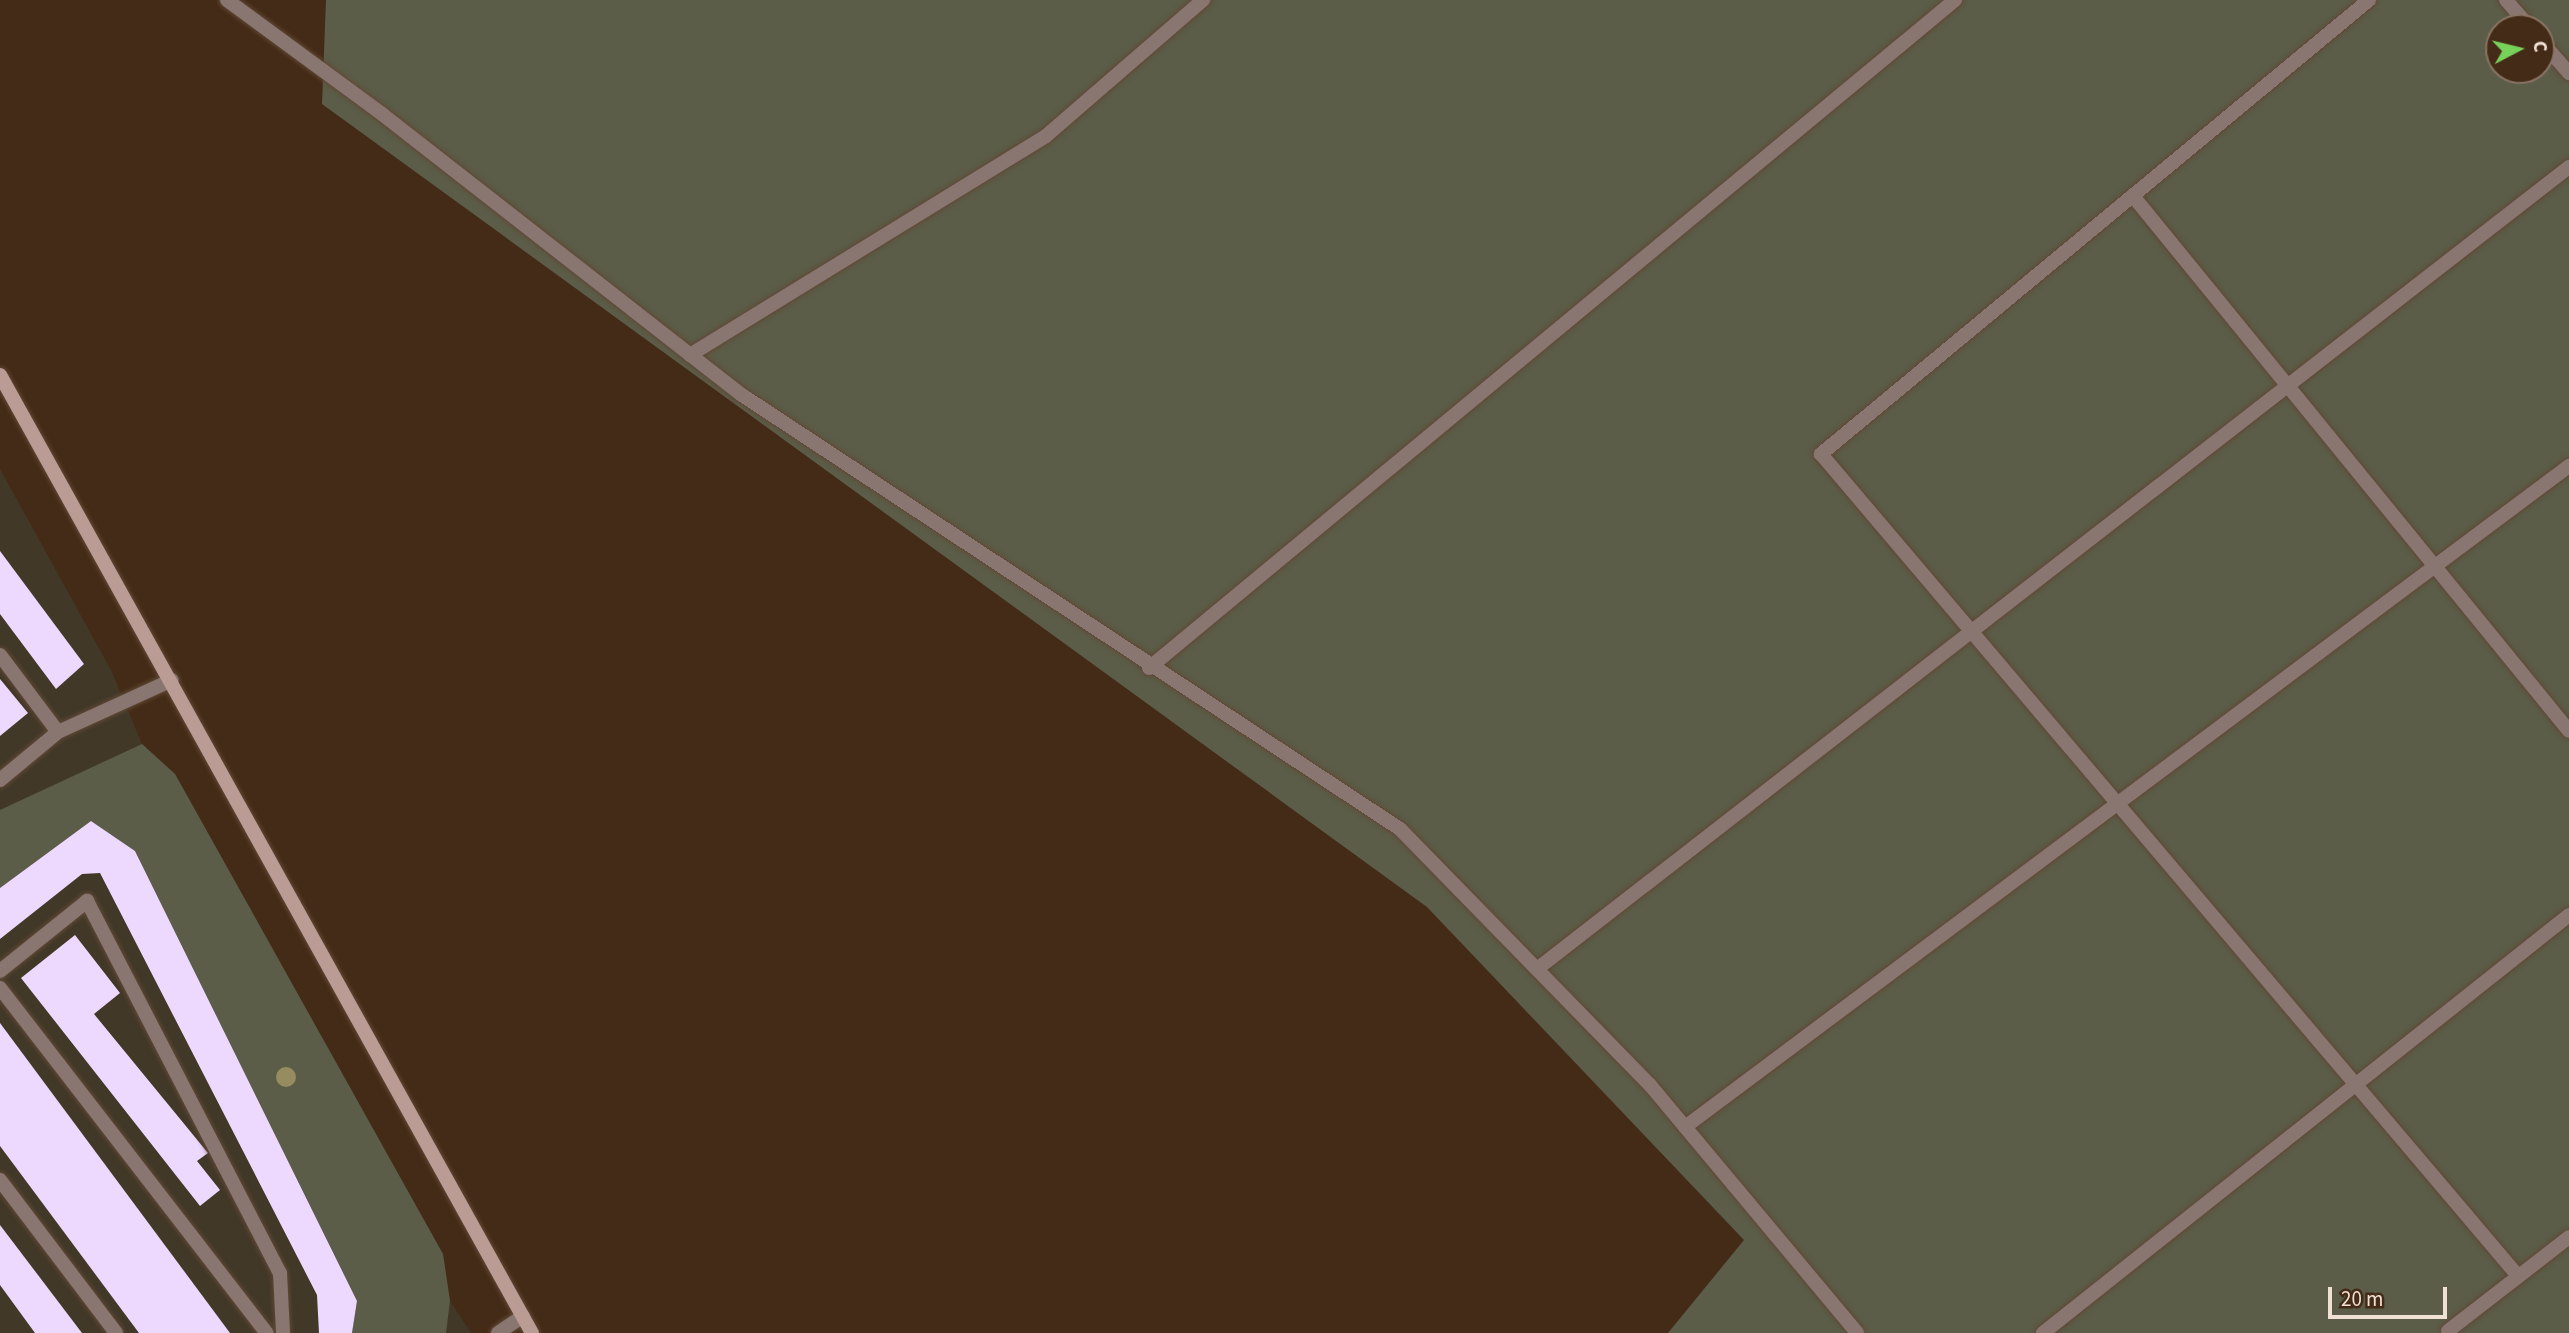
<!DOCTYPE html>
<html>
<head>
<meta charset="utf-8">
<style>
	body { margin:0 }
	#map { position:relative; width:2569px; height:1333px; overflow:hidden; background:#442b17; font-family:"Source Sans 3",sans-serif }
	div>[style] { position:absolute }
	.industrial>* { inset:0; background:#423828 }
	.green>* { inset:0; background:#5b5d48 }
	.building>* { inset:0; background:#edd8fe }
	.roads { filter:drop-shadow(0 0 2px #604835) drop-shadow(0 0 2px #604835) }
	.service>* { height:14px; margin:-7px; padding:0 7px; transform-origin:7px; border-radius:7px; background:#897671 }
	.secondary>* { height:14px; margin:-7px; padding:0 7px; transform-origin:7px; border-radius:7px; background:#ba9c95 }
	.trees>* { width:20px; height:20px; margin:-10px; border-radius:50%; background:#958d60 }
	span { translate:-50% -50%; white-space:nowrap; text-align:center; line-height:1.15; -webkit-text-stroke:7px #442b17; paint-order:stroke }
	.north { position:absolute; left:2485px; top:14px; width:70px; height:70px; box-sizing:border-box; background:#442b17; border:2px solid #897363; border-radius:50%; rotate:83deg; font-size:19px; font-weight:700; line-height:28px; text-align:center; color:#f1e0d4 }
	.north::after { content:''; display:block; margin:auto; width:24px; height:32px; background:#77d259; clip-path:polygon(50% 0,100% 100%,50% 72%,0 100%) }
	.scale { position:absolute; left:2328px; top:1287px; width:119px; height:32px; box-sizing:border-box; border:4px solid #f1e0d4; border-top:0; padding-left:9px; font-size:21px; line-height:24px; white-space:nowrap; color:#f1e0d4; -webkit-text-stroke:5px #442b17; paint-order:stroke }
</style>
</head>
<body>
<div id="map">
	<div class="industrial">
		<i style="clip-path:polygon(0 469px,111px 670px,142px 744px,175px 774px,443px 1254px,450px 1301px,471px 1333px,0 1333px)"></i>
	</div>
	<div class="green">
		<i style="clip-path:polygon(evenodd,326px 0,2569px 0,2569px 1333px,1668px 1333px,1744px 1240px,1427px 907px,322px 104px,326px 0,2499px 28px,2541px 28px,2541px 70px,2499px 70px,2499px 28px)"></i>
		<i style="clip-path:polygon(142px 744px,175px 774px,443px 1254px,450px 1301px,446px 1333px,352px 1333px,357px 1301px,135px 851px,91px 821px,0 888px,0 810px)"></i>
	</div>
	<div class="building">
		<i style="clip-path:polygon(0 551px,84px 664px,56px 689px,0 614px)"></i>
		<i style="clip-path:polygon(0 679px,28px 713px,0 736px)"></i>
		<i style="clip-path:polygon(91px 821px,135px 851px,357px 1301px,352px 1333px,319px 1333px,317px 1295px,100px 873px,82px 874px,0 939px,0 888px)"></i>
		<i style="clip-path:polygon(75px 935px,120px 993px,94px 1014px,208px 1153px,197px 1161px,220px 1190px,200px 1206px,21px 978px)"></i>
		<i style="clip-path:polygon(0 1023px,230px 1333px,139px 1333px,0 1146px)"></i>
		<i style="clip-path:polygon(0 1225px,82px 1333px,35px 1333px,0 1285px)"></i>
	</div>
	<div class="roads">
		<div class="service">
			<i style="left:227px;top:0;width:192px;rotate:36.3deg"></i>
			<i style="left:382px;top:114px;width:457px;rotate:38deg"></i>
			<i style="left:742px;top:395px;width:788px;rotate:33.41deg"></i>
			<i style="left:1400px;top:829px;width:358px;rotate:45.7deg"></i>
			<i style="left:1650px;top:1085px;width:323px;rotate:50.1deg"></i>
			<i style="left:2369px;top:0;width:712px;rotate:140.36deg"></i>
			<i style="left:1821px;top:454px;width:1078px;rotate:49.7deg"></i>
			<i style="left:2506px;top:0;width:37px;rotate:49deg"></i>
			<i style="left:2541px;top:41px;width:43px;rotate:48.8deg"></i>
			<i style="left:2133px;top:196px;width:690px;rotate:50.82deg"></i>
			<i style="left:690px;top:355px;width:418px;rotate:-31.6deg"></i>
			<i style="left:1046px;top:136px;width:208px;rotate:-40.9deg"></i>
			<i style="left:0;top:655px;width:96px;rotate:53deg"></i>
			<i style="left:1149px;top:668px;width:1047px;rotate:-39.65deg"></i>
			<i style="left:0;top:780px;width:75px;rotate:-39.6deg"></i>
			<i style="left:58px;top:732px;width:125px;rotate:-24.5deg"></i>
			<i style="left:1537px;top:969px;width:1307px;rotate:-37.85deg"></i>
			<i style="left:0;top:971px;width:112px;rotate:-38.8deg"></i>
			<i style="left:87px;top:901px;width:419px;rotate:62.6deg"></i>
			<i style="left:280px;top:1273px;width:60px;rotate:87.1deg"></i>
			<i style="left:0;top:988px;width:436px;rotate:52.3deg"></i>
			<i style="left:1685px;top:1127px;width:1104px;rotate:-36.79deg"></i>
			<i style="left:0;top:1180px;width:192px;rotate:52.8deg"></i>
			<i style="left:2448px;top:1331px;width:153px;rotate:-37.8deg"></i>
			<i style="left:498px;top:1333px;width:30px;rotate:-34deg"></i>
			<i style="left:2043px;top:1333px;width:672px;rotate:-38.47deg"></i>
		</div>
		<div class="secondary">
			<i style="left:0;top:375px;width:1096px;rotate:60.96deg"></i>
		</div>
	</div>
	<div class="trees">
		<i style="left:286px;top:1077px"></i>
	</div>
	<div class="north">С</div>
	<div class="scale">20 m</div>
</div>
</body>
</html>
